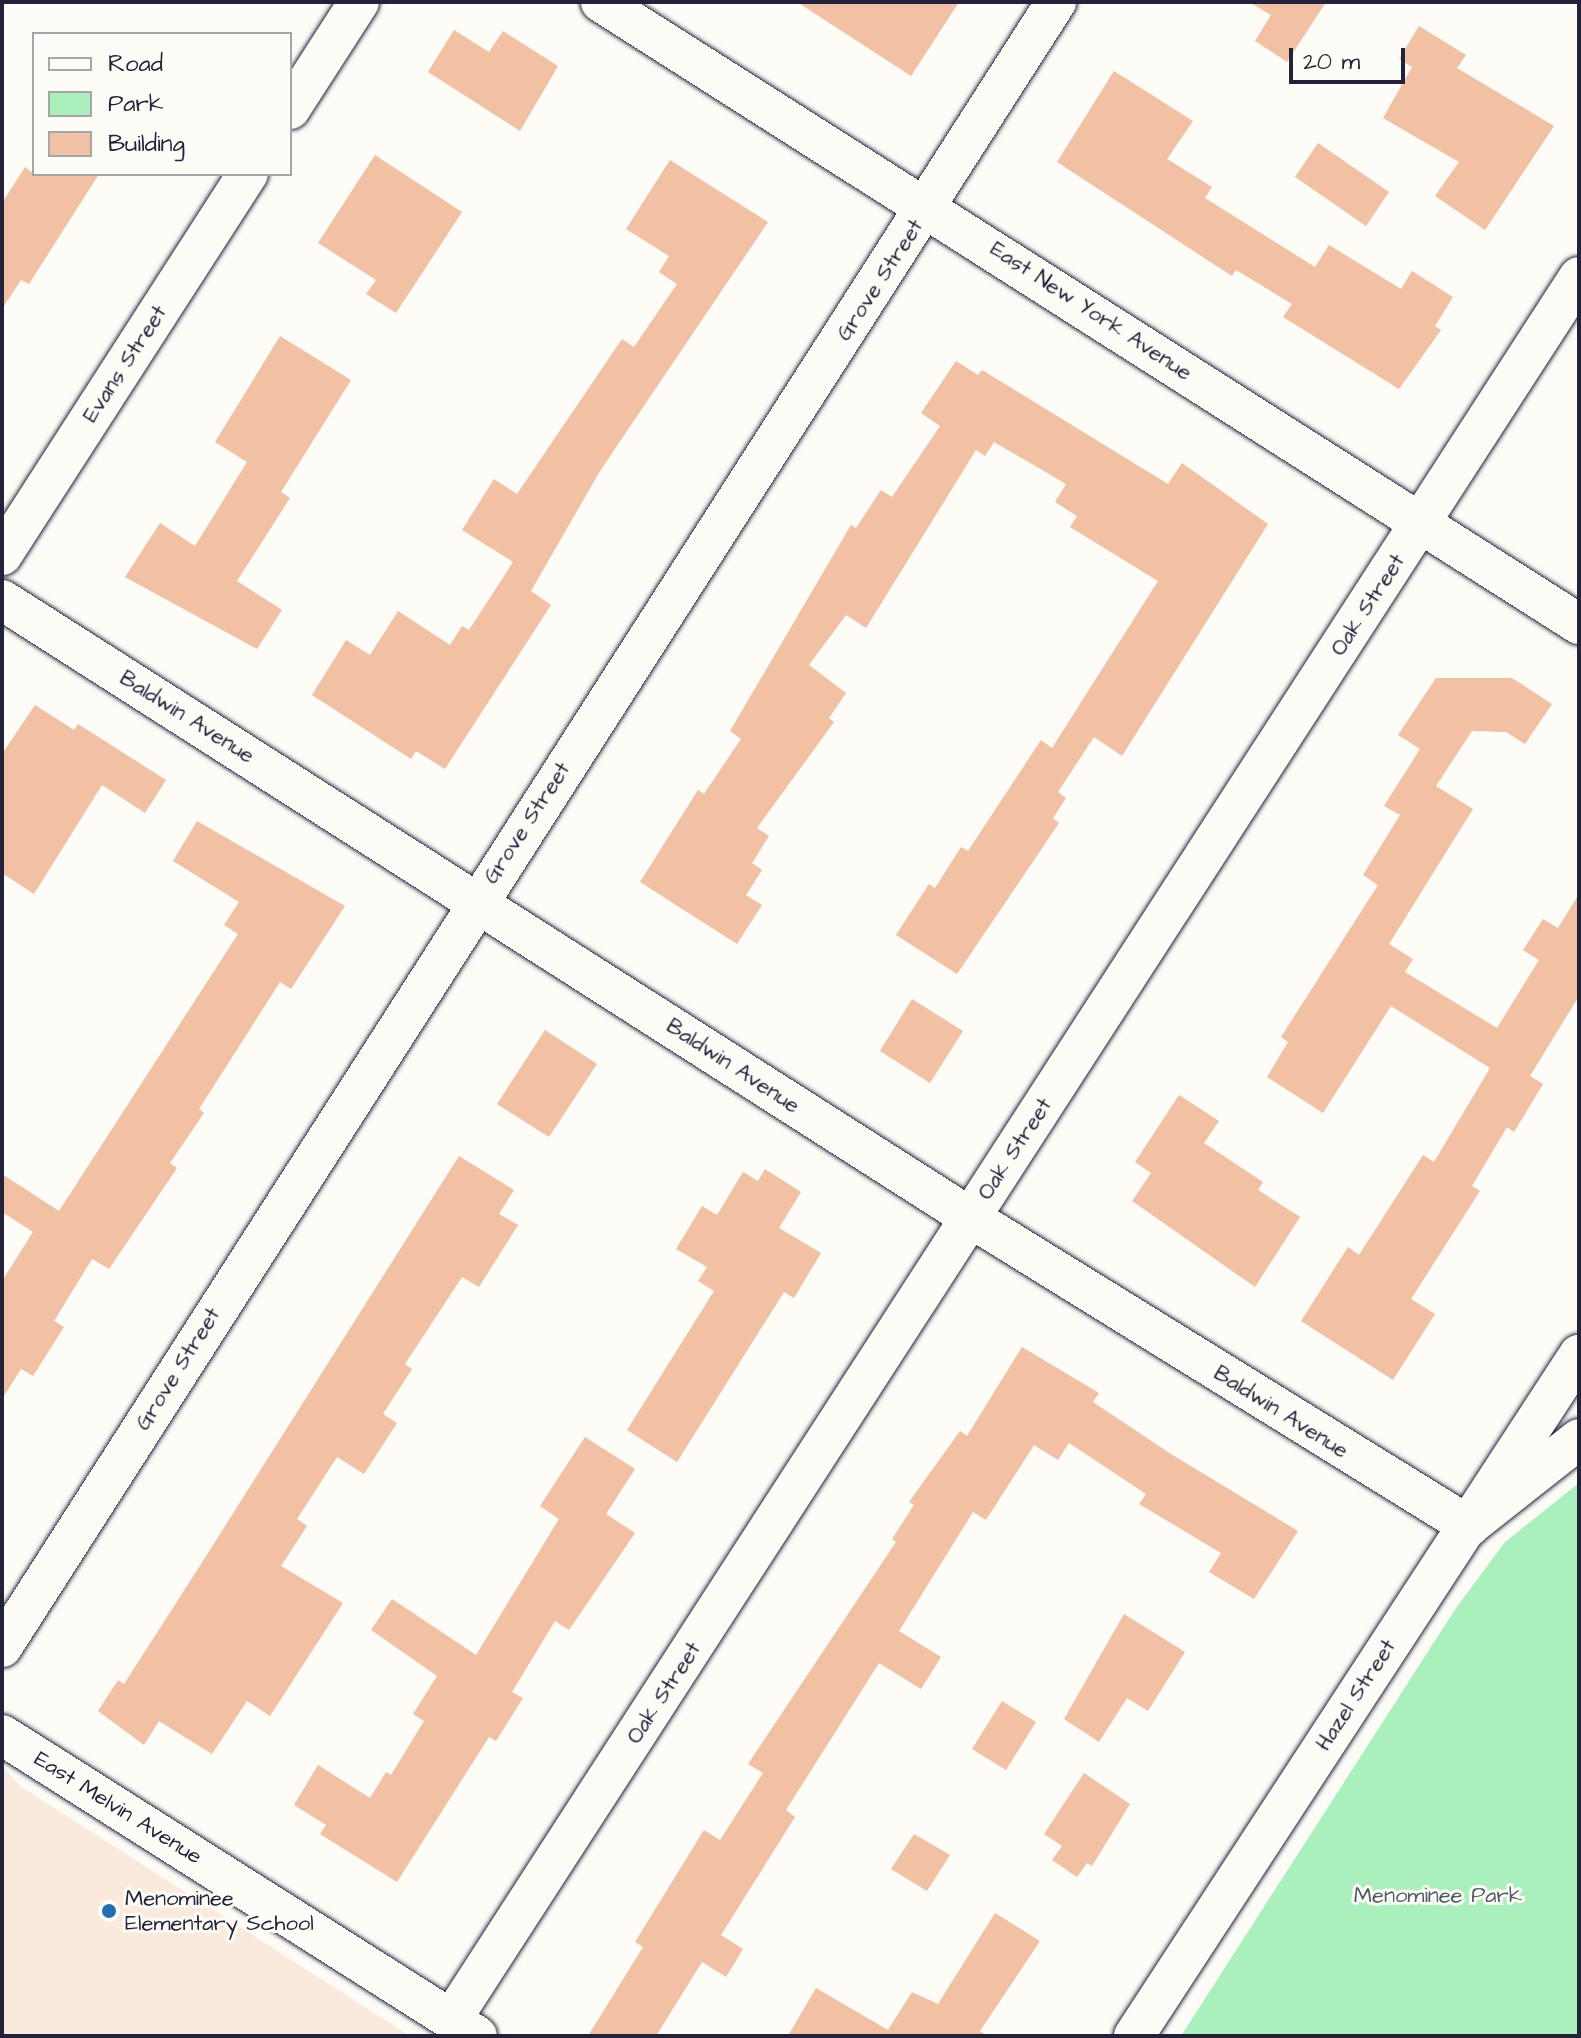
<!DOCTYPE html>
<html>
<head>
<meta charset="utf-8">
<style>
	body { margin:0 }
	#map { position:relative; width:1581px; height:2038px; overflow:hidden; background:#fdfcf7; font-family:"Architects Daughter",sans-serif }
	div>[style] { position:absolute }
	.built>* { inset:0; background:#faeade }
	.green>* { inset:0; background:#a9f0bc }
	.building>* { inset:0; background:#f2c0a3 }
	.roads { filter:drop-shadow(0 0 2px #22223b) drop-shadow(0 0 2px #22223b) }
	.street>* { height:40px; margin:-20px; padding:0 20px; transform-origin:20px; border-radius:20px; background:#fdfcf7 }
	.dots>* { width:22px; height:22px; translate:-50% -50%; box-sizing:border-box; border:4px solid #fdfcf7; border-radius:50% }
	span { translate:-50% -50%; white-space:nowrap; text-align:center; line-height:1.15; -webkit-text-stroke:6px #fdfcf7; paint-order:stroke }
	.street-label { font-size:22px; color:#22223b }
	.park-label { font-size:22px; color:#4a6062 }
	.poi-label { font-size:22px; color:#22223b }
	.left { translate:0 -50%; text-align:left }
	.frame { position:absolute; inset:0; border:4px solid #22223b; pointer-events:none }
	.legend { position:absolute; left:32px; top:32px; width:260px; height:144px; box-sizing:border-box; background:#fdfcf7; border:2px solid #a5a5ac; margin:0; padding:10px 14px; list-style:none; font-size:24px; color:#22223b }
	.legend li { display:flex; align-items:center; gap:16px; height:40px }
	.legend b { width:40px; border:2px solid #a5a5ac }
	.scale { position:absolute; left:1289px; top:48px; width:116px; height:36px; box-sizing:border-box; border:4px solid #22223b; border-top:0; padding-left:10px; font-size:24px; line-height:28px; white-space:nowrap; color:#22223b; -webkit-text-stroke:6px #fdfcf7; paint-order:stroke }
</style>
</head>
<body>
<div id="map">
	<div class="built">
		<i style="clip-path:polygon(2px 1766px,20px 1786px,410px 2036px,2px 2036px)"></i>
	</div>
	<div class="green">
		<i style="clip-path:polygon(1579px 1483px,1579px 2036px,1181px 2036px,1456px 1608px,1505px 1542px)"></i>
	</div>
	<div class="building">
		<i style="clip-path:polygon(797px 2px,959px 2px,911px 76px)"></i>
		<i style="clip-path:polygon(1249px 2px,1326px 2px,1287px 62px,1255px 41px,1271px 15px)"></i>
		<i style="clip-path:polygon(1419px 26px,1466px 55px,1457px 68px,1554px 126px,1485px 230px,1435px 196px,1459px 162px,1383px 118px,1412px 67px,1399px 59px)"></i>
		<i style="clip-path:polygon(454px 30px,489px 52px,503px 31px,558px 66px,520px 131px,428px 72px)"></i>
		<i style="clip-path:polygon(1114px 71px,1193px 121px,1167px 159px,1212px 187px,1205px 198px,1315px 267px,1329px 245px,1401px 289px,1412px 271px,1453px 297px,1435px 326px,1441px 330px,1399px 389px,1283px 317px,1292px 304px,1236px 270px,1232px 276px,1057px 162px)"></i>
		<i style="clip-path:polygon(1318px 143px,1389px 192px,1366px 226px,1295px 177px)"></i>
		<i style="clip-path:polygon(375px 155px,462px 212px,396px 313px,366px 294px,376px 280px,318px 243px)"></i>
		<i style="clip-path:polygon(670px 160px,768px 222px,600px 471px,531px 591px,551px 605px,445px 769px,416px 751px,411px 759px,312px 695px,346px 640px,370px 655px,398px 611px,450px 645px,462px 626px,469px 630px,513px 562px,462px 530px,494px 479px,517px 494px,622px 339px,634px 347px,677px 284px,659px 272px,669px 256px,626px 229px)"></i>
		<i style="clip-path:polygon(25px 167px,34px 174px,99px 174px,29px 284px,21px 280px,2px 309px,2px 203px)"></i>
		<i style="clip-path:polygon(280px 336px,351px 380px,281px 492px,290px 498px,237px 581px,282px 610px,257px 649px,125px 577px,160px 523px,195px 546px,247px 462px,215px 442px)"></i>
		<i style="clip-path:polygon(956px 361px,978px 375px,982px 370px,1168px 484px,1182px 463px,1268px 524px,1122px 756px,1094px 737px,1058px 792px,1066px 798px,1053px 818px,1059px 823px,957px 974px,896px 935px,929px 884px,935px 888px,961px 847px,968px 851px,1041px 740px,1052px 748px,1158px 581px,1070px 527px,1077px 516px,1055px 502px,1066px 484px,994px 442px,985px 456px,976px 450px,866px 628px,846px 615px,809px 665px,846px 693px,829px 718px,834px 722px,757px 828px,769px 836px,752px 863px,762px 870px,746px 895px,762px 905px,737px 944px,640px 882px,698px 790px,704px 794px,741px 739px,730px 731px,851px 525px,856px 528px,881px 490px,892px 497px,940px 426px,921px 413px)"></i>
		<i style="clip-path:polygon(1436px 678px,1512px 678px,1552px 704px,1525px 744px,1506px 732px,1472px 731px,1436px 786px,1473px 809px,1389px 944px,1413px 959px,1405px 972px,1497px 1028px,1539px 960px,1523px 950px,1543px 919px,1558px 928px,1579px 894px,1579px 996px,1530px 1076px,1543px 1084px,1514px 1132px,1507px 1127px,1472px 1186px,1480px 1191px,1411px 1299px,1435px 1314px,1393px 1380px,1301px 1321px,1348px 1247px,1359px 1255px,1423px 1155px,1434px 1162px,1490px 1068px,1391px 1006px,1323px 1113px,1267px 1077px,1288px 1042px,1281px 1037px,1378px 885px,1363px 875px,1400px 815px,1384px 806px,1420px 749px,1398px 735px)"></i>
		<i style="clip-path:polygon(35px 705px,74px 730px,78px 724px,166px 780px,145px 813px,102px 785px,34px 894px,2px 873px,2px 754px)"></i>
		<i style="clip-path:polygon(197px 821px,345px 906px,291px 989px,280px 982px,199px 1109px,204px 1113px,170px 1163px,177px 1168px,109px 1269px,92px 1259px,54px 1321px,64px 1327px,33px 1376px,21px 1369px,2px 1399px,2px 1281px,33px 1232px,2px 1212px,2px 1174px,59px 1211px,238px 934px,224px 925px,239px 902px,173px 861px)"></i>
		<i style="clip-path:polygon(912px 999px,963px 1031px,930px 1083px,880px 1051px)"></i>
		<i style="clip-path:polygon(545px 1030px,597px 1064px,549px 1137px,497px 1104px)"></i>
		<i style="clip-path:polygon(1179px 1095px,1219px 1121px,1204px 1143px,1263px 1182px,1258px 1190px,1300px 1217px,1255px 1287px,1132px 1201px,1151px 1173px,1135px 1162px)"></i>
		<i style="clip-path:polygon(459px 1156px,514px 1190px,499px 1214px,518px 1225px,479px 1287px,462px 1277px,405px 1364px,412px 1369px,383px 1414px,397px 1423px,364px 1474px,337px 1457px,297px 1519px,307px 1526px,281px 1566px,343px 1603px,270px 1716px,247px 1701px,212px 1754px,159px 1721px,144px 1745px,98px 1711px,118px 1680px,124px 1684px,196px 1572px)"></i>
		<i style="clip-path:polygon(765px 1169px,801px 1192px,779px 1228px,821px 1253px,794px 1298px,784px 1292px,677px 1462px,627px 1430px,714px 1291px,698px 1281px,707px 1267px,676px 1249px,702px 1206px,717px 1215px,743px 1172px,758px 1181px)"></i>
		<i style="clip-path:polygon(1022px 1347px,1099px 1393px,1093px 1402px,1171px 1454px,1298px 1531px,1254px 1599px,1209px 1572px,1221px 1553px,1139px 1504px,1146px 1494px,1069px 1443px,1058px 1460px,1034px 1445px,986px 1520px,973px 1512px,899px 1631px,941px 1657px,921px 1689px,879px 1663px,786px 1810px,795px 1817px,721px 1935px,743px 1949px,726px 1977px,702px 1962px,656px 2036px,588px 2036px,643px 1947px,635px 1942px,704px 1830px,720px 1840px,763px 1773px,748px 1764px,896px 1542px,892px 1539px,914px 1505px,909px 1502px,960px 1431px,967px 1436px)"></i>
		<i style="clip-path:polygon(585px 1437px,635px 1469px,606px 1514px,635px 1533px,569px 1630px,555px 1621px,512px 1692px,523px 1698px,496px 1741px,489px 1737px,397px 1882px,320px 1834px,326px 1825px,294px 1805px,318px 1765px,370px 1798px,386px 1772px,391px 1775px,424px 1721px,413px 1714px,437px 1676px,371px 1630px,392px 1599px,476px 1655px,559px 1519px,540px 1506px)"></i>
		<i style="clip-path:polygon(1124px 1614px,1185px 1652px,1148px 1711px,1127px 1698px,1099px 1742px,1064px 1719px)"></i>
		<i style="clip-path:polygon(1002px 1701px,1036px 1722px,1006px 1770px,972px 1749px)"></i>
		<i style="clip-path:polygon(1084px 1773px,1130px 1804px,1092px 1866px,1087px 1863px,1077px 1877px,1052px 1860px,1062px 1846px,1044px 1834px)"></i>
		<i style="clip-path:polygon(914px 1834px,950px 1855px,927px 1891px,891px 1869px)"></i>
		<i style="clip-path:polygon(995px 1913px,1040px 1941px,980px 2031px,987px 2036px,788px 2036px,816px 1988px,888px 2030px,912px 1992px,938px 2004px)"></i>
	</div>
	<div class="roads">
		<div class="street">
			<i style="left:601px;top:2px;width:1159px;rotate:32.46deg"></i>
			<i style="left:290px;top:109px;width:127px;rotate:-57.2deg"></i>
			<i style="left:2px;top:555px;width:454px;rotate:-57.2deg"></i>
			<i style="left:2px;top:600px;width:1149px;rotate:32.53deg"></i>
			<i style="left:971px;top:1218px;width:586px;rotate:31.74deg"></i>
			<i style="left:1469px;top:1526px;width:140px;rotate:-38.3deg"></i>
			<i style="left:2px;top:1647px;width:1954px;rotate:-57.35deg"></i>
			<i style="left:2px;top:1735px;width:562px;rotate:32.36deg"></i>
			<i style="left:451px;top:2020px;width:2076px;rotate:-57.09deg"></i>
			<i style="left:1134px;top:2036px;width:814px;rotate:-56.84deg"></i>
		</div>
	</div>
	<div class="dots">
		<i style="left:109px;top:1911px;background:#1f6fb2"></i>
	</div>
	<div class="street-label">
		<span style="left:880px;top:280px;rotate:-57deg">Grove Street</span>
		<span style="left:1091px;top:311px;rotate:33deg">East New York Avenue</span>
		<span style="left:125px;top:364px;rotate:-57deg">Evans Street</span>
		<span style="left:1368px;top:605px;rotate:-57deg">Oak Street</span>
		<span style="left:187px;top:717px;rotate:32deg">Baldwin Avenue</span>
		<span style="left:527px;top:823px;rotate:-57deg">Grove Street</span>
		<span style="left:733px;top:1066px;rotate:33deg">Baldwin Avenue</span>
		<span style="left:1015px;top:1149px;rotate:-57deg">Oak Street</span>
		<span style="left:178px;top:1369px;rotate:-58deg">Grove Street</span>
		<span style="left:1281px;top:1412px;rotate:32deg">Baldwin Avenue</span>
		<span style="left:664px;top:1693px;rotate:-57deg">Oak Street</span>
		<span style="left:1356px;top:1695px;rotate:-57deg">Hazel Street</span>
		<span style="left:118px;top:1808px;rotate:32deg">East Melvin Avenue</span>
	</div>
	<div class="park-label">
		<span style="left:1438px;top:1896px">Menominee Park</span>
	</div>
	<div class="poi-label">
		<span class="left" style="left:125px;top:1911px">Menominee<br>Elementary School</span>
	</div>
	<div class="frame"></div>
	<ul class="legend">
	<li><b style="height:10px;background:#fdfcf7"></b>Road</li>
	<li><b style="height:22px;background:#a9f0bc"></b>Park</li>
	<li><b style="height:22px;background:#f2c0a3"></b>Building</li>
	</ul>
	<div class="scale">20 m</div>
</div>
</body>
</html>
